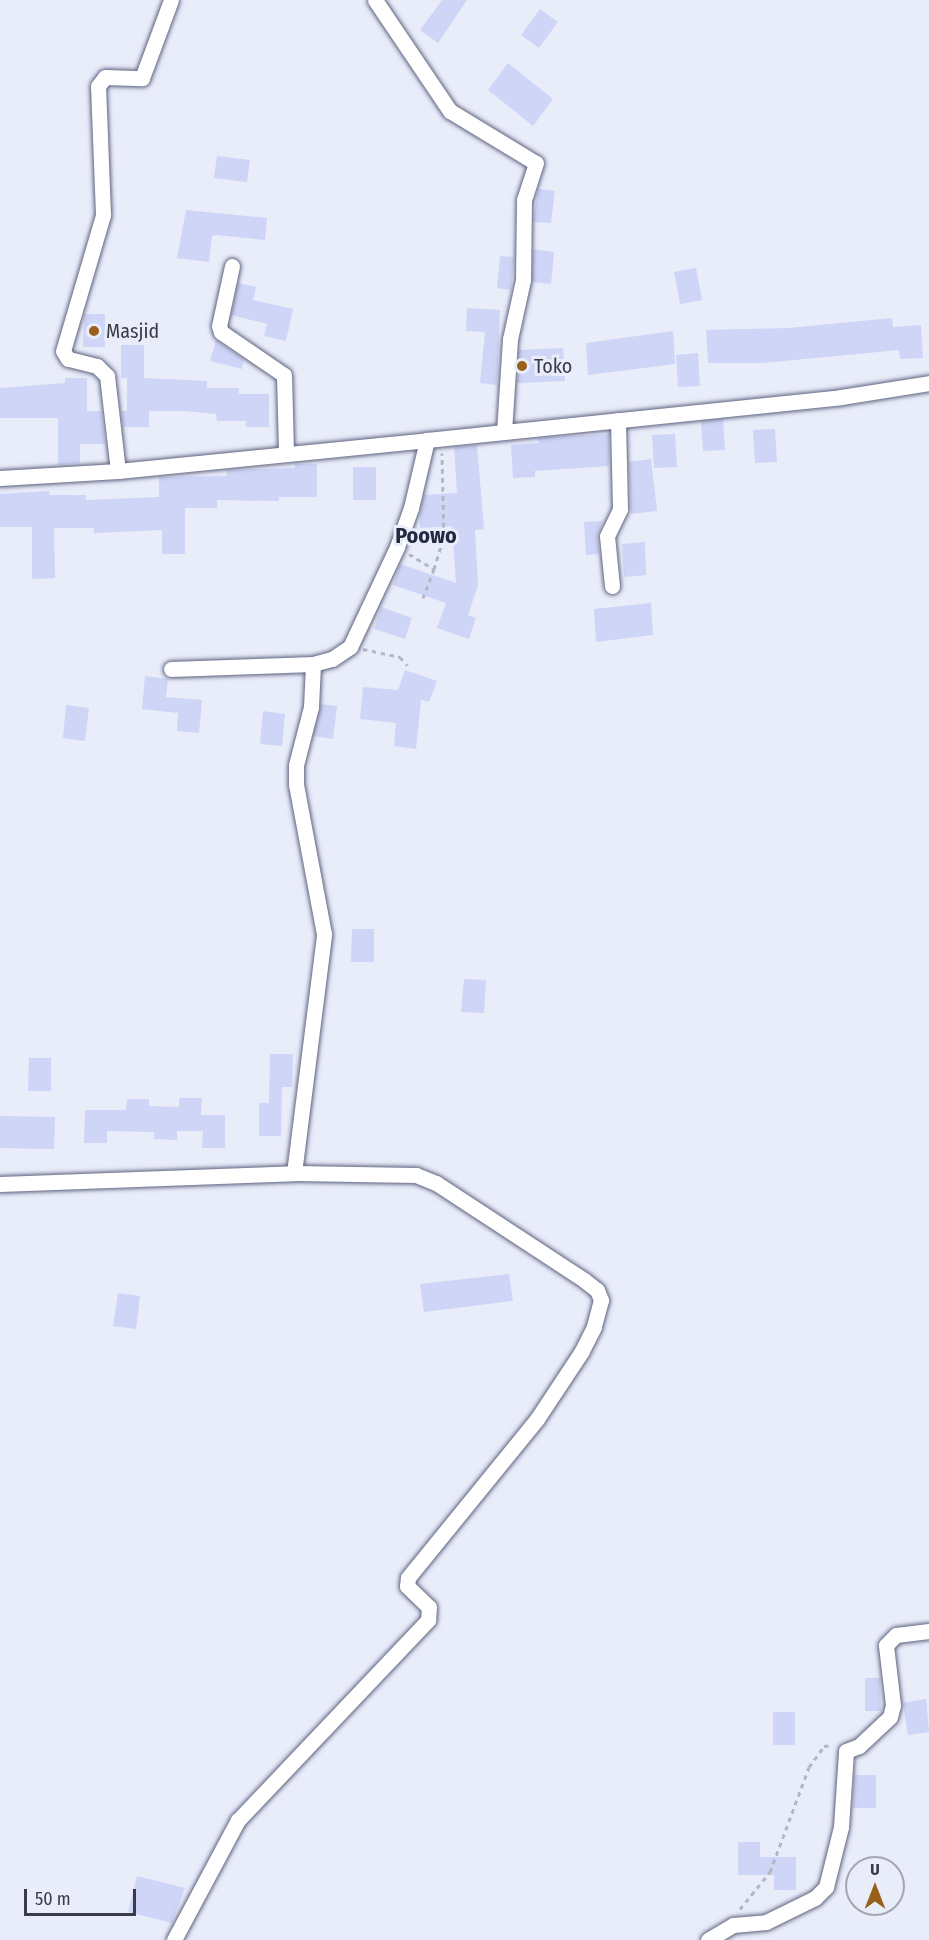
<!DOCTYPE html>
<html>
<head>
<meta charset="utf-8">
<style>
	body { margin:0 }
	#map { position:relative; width:929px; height:1940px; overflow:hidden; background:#e9ecf9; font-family:"Fira Sans Condensed",sans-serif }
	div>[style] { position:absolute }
	.building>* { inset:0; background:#ced5f6 }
	.path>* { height:3px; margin-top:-1.5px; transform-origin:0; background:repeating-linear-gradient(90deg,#b3b6c3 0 4.5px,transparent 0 9px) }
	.roads { filter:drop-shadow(0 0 2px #5e6380) drop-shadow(0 0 2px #5e6380) }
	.street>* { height:15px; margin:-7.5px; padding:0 7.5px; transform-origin:7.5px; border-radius:7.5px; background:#fff }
	.dots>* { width:16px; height:16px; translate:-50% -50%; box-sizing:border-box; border:3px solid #e9ecf9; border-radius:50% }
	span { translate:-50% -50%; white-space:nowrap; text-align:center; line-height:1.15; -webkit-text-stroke:6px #e9ecf9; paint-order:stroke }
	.poi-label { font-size:20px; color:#393b48 }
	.left { translate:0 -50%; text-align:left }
	.quarter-label { font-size:22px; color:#242840; font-weight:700 }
	.north { position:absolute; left:845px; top:1856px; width:60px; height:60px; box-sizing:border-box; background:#e9ecf9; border:2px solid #a3a5b2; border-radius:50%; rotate:0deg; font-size:16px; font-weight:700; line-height:24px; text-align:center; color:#393b48 }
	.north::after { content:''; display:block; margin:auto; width:21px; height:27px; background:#98601b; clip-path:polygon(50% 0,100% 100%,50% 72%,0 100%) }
	.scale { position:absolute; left:24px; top:1889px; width:112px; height:27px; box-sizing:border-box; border:3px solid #393b48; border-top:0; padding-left:8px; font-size:18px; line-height:21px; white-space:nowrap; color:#393b48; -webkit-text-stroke:4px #e9ecf9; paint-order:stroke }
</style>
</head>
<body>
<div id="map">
	<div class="building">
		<i style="clip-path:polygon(442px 0,467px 0,438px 43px,420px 30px)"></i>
		<i style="clip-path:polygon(540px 9px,558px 22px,539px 48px,521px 35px)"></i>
		<i style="clip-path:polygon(508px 63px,553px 99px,533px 126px,488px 90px)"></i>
		<i style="clip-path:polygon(217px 156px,250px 160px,247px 182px,214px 178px)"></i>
		<i style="clip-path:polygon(538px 189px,555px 191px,551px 223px,533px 222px)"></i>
		<i style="clip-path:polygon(186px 210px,267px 218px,265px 240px,216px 235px,212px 236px,209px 262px,177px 258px)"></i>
		<i style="clip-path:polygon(533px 249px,554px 252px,551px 284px,532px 282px)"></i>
		<i style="clip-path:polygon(500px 256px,514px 257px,511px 290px,497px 288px)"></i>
		<i style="clip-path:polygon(696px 268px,702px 300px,680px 304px,674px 272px)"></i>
		<i style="clip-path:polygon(238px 283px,256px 287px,253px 300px,293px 309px,286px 341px,264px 336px,267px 324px,231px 315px)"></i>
		<i style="clip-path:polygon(467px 308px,500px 310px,497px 385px,480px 383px,485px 332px,466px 331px)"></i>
		<i style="clip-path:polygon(84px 314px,105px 314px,105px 347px,83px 347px)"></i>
		<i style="clip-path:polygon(892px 318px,893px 327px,921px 325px,923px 358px,900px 359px,899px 350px,763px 363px,708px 363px,706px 330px,789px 328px)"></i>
		<i style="clip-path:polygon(673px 331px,675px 364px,588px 375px,586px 343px)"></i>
		<i style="clip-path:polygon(216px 340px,244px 360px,242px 369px,210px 361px)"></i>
		<i style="clip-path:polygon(121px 345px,144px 345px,144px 378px,207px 381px,207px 388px,239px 388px,239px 394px,269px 394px,269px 427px,246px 427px,246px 421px,217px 421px,216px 414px,184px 411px,149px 411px,149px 427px,123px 427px,121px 411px,127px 411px,127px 378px,121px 378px)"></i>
		<i style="clip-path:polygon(563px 348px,565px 381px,517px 383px,519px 350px)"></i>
		<i style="clip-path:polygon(698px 353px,700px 386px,678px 387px,676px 355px)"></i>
		<i style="clip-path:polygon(65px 378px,87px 378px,87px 411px,101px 411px,105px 444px,80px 444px,80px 463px,58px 465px,58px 418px,0 418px,0 388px,65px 383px)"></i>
		<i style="clip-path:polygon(723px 419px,725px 450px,703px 451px,701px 421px)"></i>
		<i style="clip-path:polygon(775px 429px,777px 462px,755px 463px,753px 430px)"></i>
		<i style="clip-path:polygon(609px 434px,609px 466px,535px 471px,535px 477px,513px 478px,511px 445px,539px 443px,538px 438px)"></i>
		<i style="clip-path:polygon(675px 434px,677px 467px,654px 468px,652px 435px)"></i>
		<i style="clip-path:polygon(477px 445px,484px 529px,475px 530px,478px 585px,468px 615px,476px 618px,469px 639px,437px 628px,446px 603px,393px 585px,400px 564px,456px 583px,452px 526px,420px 528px,420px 513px,424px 495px,457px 493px,454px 447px)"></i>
		<i style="clip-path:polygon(651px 459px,657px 511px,631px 514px,629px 462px)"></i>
		<i style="clip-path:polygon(295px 464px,317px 464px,317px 497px,279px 497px,279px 501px,217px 500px,217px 508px,185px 508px,185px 554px,162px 554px,162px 530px,94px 533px,94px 528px,54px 528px,55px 578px,32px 579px,32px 527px,0 527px,0 494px,49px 491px,49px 495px,86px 495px,86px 500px,159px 497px,159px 477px,227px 476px,227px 470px,295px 468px)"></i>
		<i style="clip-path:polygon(353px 467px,376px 467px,376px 500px,353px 500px)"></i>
		<i style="clip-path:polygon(603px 521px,597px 536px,599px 554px,586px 555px,584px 522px)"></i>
		<i style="clip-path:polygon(645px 542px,646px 575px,624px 577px,622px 544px)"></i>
		<i style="clip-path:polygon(651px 603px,653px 635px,596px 642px,594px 609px)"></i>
		<i style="clip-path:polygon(381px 607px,412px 618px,405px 639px,374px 629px)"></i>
		<i style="clip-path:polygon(405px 670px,437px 681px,429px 702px,421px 700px,416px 749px,394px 746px,396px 723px,360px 719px,363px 687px,398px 690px)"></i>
		<i style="clip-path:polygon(145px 676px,168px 679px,166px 697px,202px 700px,199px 733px,177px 731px,178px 713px,142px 709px)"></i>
		<i style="clip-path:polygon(321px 704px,337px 706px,333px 739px,313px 736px)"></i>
		<i style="clip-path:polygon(66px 705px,89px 708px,85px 741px,63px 738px)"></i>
		<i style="clip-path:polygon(263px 711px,285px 714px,282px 746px,260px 744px)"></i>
		<i style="clip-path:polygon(352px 929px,374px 929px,374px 962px,351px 962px)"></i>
		<i style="clip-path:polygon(464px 979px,486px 980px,484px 1013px,461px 1012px)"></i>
		<i style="clip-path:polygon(270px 1054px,293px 1054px,292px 1087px,282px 1087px,281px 1136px,259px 1136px,259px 1103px,269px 1103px)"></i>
		<i style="clip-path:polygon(29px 1058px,51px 1058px,51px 1091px,28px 1091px)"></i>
		<i style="clip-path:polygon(179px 1098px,202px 1098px,201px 1115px,225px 1115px,225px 1148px,202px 1148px,203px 1131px,177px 1131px,177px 1140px,154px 1139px,154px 1132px,107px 1131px,107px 1143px,84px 1143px,85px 1110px,126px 1110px,127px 1099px,149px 1099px,149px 1106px,179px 1107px)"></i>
		<i style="clip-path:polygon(0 1116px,55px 1117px,54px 1149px,0 1148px)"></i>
		<i style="clip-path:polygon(509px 1274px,513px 1301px,424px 1312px,420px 1284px)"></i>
		<i style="clip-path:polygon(118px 1293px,140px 1296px,136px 1329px,113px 1326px)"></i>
		<i style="clip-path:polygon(865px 1678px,880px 1678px,881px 1711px,865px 1711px)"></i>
		<i style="clip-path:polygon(926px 1699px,929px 1732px,908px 1735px,903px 1703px)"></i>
		<i style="clip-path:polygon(773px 1712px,795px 1712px,795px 1745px,773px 1745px)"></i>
		<i style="clip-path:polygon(854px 1775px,876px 1775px,876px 1808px,853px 1808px)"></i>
		<i style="clip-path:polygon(738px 1842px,760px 1842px,760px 1857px,796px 1857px,796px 1890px,774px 1890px,774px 1875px,738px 1875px)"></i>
		<i style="clip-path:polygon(137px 1876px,185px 1888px,172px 1923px,128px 1912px)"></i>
	</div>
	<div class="path">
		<i style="left:409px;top:554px;width:29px;rotate:31deg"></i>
		<i style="left:434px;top:569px;width:31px;rotate:111deg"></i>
		<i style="left:434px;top:569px;width:34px;rotate:-73deg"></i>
		<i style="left:444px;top:536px;width:83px;rotate:-91.4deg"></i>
		<i style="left:363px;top:649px;width:38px;rotate:12deg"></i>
		<i style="left:400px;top:657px;width:11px;rotate:49deg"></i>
		<i style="left:740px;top:1909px;width:48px;rotate:-51deg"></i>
		<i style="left:770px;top:1872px;width:112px;rotate:-69.6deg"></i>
		<i style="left:809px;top:1767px;width:26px;rotate:-54deg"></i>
		<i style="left:824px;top:1746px;width:8px;rotate:-7deg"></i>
	</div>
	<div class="roads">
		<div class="street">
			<i style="left:375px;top:0;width:134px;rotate:56deg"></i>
			<i style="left:450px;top:111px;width:100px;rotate:31.2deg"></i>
			<i style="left:536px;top:163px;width:39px;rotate:108deg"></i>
			<i style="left:524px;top:200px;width:80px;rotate:90.7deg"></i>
			<i style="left:523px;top:280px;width:60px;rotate:102.4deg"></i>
			<i style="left:510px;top:339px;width:92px;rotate:93.7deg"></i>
			<i style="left:232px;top:266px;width:61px;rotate:102.2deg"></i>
			<i style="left:219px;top:326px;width:6px;rotate:72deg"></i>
			<i style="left:221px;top:332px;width:76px;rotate:34.3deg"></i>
			<i style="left:284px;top:375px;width:79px;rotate:88.5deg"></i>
			<i style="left:118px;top:471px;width:96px;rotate:-96.6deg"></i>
			<i style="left:107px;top:376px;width:14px;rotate:-135deg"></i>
			<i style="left:97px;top:366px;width:30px;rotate:-166deg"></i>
			<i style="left:68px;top:359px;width:9px;rotate:-122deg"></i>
			<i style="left:63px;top:351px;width:142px;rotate:-73.6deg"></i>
			<i style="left:103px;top:215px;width:129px;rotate:-92.2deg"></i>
			<i style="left:98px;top:86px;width:11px;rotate:-52deg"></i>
			<i style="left:105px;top:77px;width:37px;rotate:2deg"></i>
			<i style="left:142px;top:78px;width:83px;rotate:-69.6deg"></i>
			<i style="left:0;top:478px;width:118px;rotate:-3.4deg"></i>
			<i style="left:118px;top:471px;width:311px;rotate:-5.7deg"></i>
			<i style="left:427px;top:440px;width:416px;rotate:-5.9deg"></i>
			<i style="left:841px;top:397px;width:89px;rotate:-9deg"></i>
			<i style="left:612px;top:586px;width:50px;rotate:-95.7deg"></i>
			<i style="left:607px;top:536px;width:30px;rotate:-64deg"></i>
			<i style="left:620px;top:509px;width:89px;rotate:-91.3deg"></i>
			<i style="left:171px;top:669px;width:142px;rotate:-2deg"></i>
			<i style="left:294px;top:1173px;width:241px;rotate:-82.8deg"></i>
			<i style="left:324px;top:934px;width:152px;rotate:-100.6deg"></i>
			<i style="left:296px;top:785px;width:20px;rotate:-90deg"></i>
			<i style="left:296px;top:765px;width:60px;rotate:-75.5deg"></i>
			<i style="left:311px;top:707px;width:43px;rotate:-87.3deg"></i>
			<i style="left:313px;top:664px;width:20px;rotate:-15deg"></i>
			<i style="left:332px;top:659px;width:22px;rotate:-34deg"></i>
			<i style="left:350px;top:647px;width:110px;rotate:-64.8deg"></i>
			<i style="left:397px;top:547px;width:41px;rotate:-70.3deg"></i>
			<i style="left:411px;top:508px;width:70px;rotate:-76.8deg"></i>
			<i style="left:0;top:1184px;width:294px;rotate:-2.1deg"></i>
			<i style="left:294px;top:1173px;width:122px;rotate:0.9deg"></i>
			<i style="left:416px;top:1175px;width:22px;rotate:22deg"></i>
			<i style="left:436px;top:1183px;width:177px;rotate:33.2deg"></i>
			<i style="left:584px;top:1280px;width:16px;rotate:38deg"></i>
			<i style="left:597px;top:1290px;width:11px;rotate:68deg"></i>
			<i style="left:601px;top:1300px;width:28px;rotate:105deg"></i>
			<i style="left:594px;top:1327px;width:27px;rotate:117deg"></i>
			<i style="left:582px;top:1351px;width:82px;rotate:123.5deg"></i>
			<i style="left:537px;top:1419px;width:205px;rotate:129.1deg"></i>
			<i style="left:408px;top:1578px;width:8px;rotate:97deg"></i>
			<i style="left:407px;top:1586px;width:30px;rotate:44deg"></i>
			<i style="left:429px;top:1607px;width:13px;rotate:94deg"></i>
			<i style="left:428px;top:1620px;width:276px;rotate:133.5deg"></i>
			<i style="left:238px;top:1820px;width:136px;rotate:118.1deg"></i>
			<i style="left:708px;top:1940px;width:29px;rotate:-31deg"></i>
			<i style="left:733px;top:1925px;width:33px;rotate:-5deg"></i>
			<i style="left:766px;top:1922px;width:55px;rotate:-26.1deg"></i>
			<i style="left:815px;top:1898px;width:16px;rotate:-45deg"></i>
			<i style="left:826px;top:1887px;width:62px;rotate:-76deg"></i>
			<i style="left:841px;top:1827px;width:76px;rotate:-86.2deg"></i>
			<i style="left:846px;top:1751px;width:14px;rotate:-21deg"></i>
			<i style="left:859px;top:1746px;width:42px;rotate:-43.1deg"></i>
			<i style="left:890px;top:1717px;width:12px;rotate:-76deg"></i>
			<i style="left:893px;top:1705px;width:60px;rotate:-96.7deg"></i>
			<i style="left:886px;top:1645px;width:14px;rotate:-45deg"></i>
			<i style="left:896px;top:1635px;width:33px;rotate:-7deg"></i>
		</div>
	</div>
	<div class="dots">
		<i style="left:94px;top:331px;background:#98601b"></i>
		<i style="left:522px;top:366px;background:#98601b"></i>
	</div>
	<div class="poi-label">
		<span class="left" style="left:106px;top:331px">Masjid</span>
		<span class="left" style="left:534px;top:366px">Toko</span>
	</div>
	<div class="quarter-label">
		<span style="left:426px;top:536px">Poowo</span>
	</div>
	<div class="north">U</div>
	<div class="scale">50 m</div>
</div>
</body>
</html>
